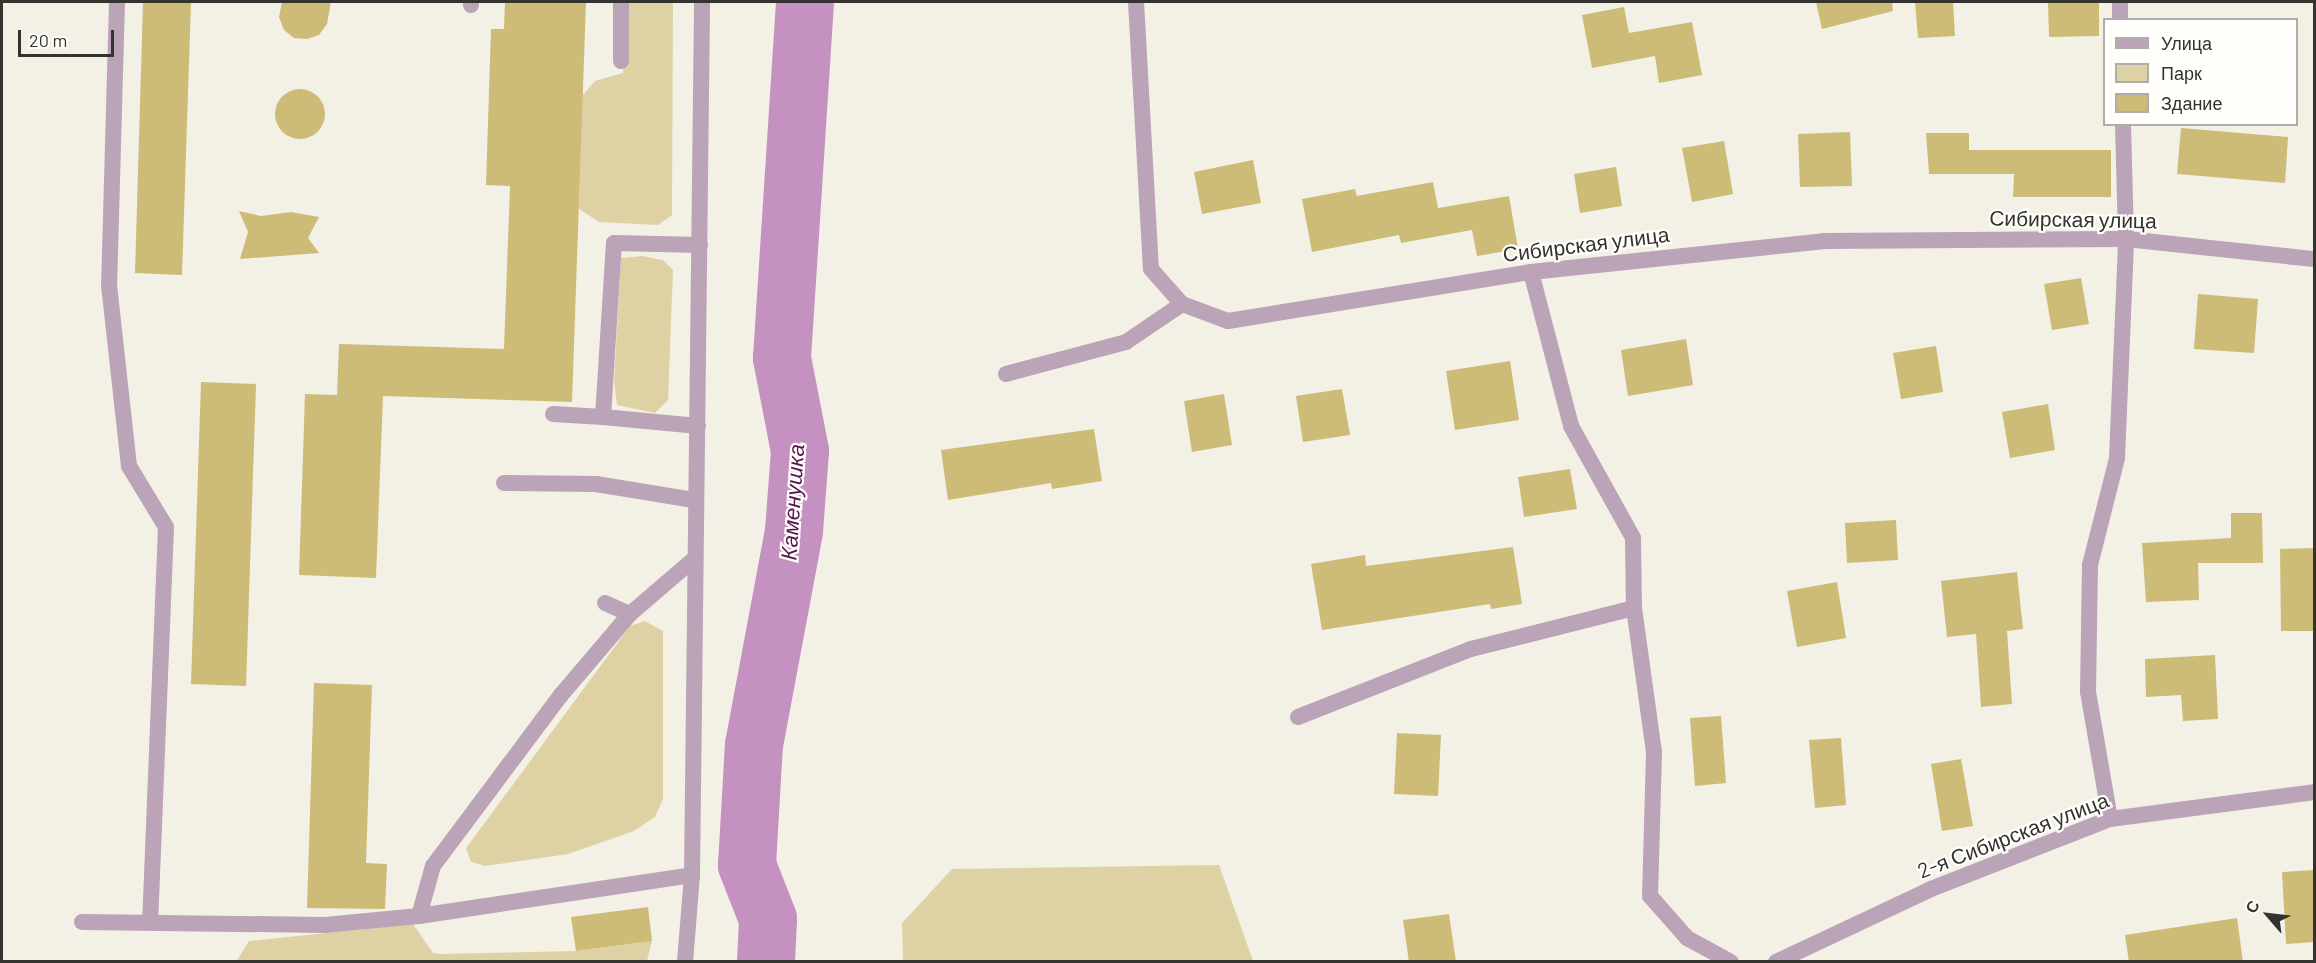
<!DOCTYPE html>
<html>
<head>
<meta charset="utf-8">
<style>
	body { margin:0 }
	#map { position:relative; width:2316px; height:963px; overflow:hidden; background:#f3f1e6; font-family:Barlow,sans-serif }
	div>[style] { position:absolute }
	.green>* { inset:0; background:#ded2a5 }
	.river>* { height:58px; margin:-29px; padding:0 29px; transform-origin:29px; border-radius:29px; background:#c591c1 }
	.building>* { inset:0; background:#cdbb78 }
	.round { border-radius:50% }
	.service>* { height:16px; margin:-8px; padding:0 8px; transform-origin:8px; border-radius:8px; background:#bba3b8 }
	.minor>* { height:16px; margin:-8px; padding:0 8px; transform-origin:8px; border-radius:8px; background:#bba3b8 }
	span { translate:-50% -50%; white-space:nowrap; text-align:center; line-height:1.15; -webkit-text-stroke:4.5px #fffefa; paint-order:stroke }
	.street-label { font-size:21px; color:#34332f }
	.water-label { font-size:22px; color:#551753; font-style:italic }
	.frame { position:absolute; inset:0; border:3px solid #34332f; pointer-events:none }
	.legend { position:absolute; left:2103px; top:18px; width:195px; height:108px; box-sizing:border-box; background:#fffefa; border:2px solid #aeada9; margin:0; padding:8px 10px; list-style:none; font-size:18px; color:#34332f }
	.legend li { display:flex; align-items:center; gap:12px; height:30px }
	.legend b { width:30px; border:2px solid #aeada9 }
	.north { position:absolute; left:2238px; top:885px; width:60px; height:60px; -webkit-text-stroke:4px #fffefa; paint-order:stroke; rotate:298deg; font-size:16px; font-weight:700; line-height:24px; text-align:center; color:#34332f }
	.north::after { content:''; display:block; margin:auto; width:21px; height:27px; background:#34332f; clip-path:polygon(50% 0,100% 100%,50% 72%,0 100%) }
	.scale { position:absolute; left:18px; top:30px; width:96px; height:27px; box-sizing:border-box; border:3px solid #34332f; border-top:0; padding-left:8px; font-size:18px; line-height:21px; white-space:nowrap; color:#34332f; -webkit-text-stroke:4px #fffefa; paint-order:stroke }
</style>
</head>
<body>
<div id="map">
	<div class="green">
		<i style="clip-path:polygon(629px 2px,673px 2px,672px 215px,658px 225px,599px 222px,579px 209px,582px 96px,595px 81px,623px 73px)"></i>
		<i style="clip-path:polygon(642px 256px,663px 260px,673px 270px,668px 400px,655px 413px,617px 405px,614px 382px,621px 258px)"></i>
		<i style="clip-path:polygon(645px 621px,663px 631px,663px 799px,655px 817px,634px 831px,568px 854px,485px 866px,471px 862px,466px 848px,630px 626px)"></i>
		<i style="clip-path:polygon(1219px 865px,1253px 961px,903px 961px,902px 923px,952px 869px)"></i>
		<i style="clip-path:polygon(413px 924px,433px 953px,441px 954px,576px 951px,652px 941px,647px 961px,236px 962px,249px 941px)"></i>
	</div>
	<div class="river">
		<i style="left:766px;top:962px;width:43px;rotate:-87.3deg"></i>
		<i style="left:768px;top:919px;width:58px;rotate:-111.3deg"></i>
		<i style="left:747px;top:865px;width:120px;rotate:-86.7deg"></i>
		<i style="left:754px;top:745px;width:218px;rotate:-79.4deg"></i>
		<i style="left:794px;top:531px;width:80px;rotate:-85.7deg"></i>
		<i style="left:800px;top:451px;width:95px;rotate:-101deg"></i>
		<i style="left:782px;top:358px;width:357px;rotate:-86.3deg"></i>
	</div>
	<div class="building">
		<i style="clip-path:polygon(143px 2px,191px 2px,182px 275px,135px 273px)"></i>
		<i style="clip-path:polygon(282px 2px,331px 2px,327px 24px,319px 35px,307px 39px,294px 38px,284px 30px,279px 17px)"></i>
		<i style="clip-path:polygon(505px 2px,586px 2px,572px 402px,383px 396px,376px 578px,299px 575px,305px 394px,337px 395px,339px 344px,504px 349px,510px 186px,486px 185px,491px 29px,504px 29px)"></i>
		<i style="clip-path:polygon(1816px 2px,1892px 2px,1893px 11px,1822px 29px)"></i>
		<i style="clip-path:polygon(1915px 2px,1953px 2px,1955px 36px,1918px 38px)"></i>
		<i style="clip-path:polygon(2048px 2px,2099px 2px,2099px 36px,2049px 37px)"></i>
		<i style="clip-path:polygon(1624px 7px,1629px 33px,1692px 22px,1702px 75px,1659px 83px,1655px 56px,1592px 68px,1582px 15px)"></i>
		<i class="round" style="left:275px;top:89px;width:50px;height:50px"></i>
		<i style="clip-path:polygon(2181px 128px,2288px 137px,2285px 183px,2177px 174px)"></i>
		<i style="clip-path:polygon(1850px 132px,1852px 186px,1800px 187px,1798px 134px)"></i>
		<i style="clip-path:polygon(1926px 133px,1969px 133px,1969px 150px,2111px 150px,2111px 197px,2013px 197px,2014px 174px,1929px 174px)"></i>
		<i style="clip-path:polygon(1724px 141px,1733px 194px,1692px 202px,1682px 148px)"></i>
		<i style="clip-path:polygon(1253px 160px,1261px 203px,1202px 214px,1194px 172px)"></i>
		<i style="clip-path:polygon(1616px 167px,1622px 206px,1580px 213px,1574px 174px)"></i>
		<i style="clip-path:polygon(1433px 182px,1438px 208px,1509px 196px,1518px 249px,1477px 256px,1472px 230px,1401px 243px,1399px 235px,1312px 252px,1302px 199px,1355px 189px,1357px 196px)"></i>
		<i style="clip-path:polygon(239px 211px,261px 216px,291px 212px,319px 217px,308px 238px,319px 253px,240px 259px,248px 232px)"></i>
		<i style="clip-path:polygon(2081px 278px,2089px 324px,2052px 330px,2044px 284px)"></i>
		<i style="clip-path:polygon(2198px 294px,2258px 299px,2254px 353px,2194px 349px)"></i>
		<i style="clip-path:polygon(1686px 339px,1693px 385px,1628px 396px,1621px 350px)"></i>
		<i style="clip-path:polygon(1936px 346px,1943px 392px,1901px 399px,1893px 353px)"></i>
		<i style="clip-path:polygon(1510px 361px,1519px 420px,1455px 430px,1446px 371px)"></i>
		<i style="clip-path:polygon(201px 382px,256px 384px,246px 686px,191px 684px)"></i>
		<i style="clip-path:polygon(1342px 389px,1350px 435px,1303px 442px,1296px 396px)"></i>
		<i style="clip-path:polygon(1224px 394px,1232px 445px,1192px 452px,1184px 401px)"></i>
		<i style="clip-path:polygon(2048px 404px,2055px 450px,2010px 458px,2002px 412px)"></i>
		<i style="clip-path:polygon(1094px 429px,1102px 481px,1052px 489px,1051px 483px,948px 500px,941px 450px)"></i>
		<i style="clip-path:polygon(1570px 469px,1577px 509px,1524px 517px,1518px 477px)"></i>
		<i style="clip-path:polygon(2231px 513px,2262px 513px,2263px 563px,2198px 563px,2199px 600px,2146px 602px,2142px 543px,2231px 538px)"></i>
		<i style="clip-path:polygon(1896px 520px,1898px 560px,1847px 563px,1845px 523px)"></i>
		<i style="clip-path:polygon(1513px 547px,1522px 604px,1491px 609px,1490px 604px,1322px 630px,1311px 564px,1365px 555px,1366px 566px)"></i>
		<i style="clip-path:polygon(2314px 548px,2314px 631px,2281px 631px,2280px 549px)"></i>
		<i style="clip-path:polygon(2017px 572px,2023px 629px,2007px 631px,2012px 704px,1981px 707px,1976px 634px,1947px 637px,1941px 581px)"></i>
		<i style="clip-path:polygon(1837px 582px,1846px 638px,1797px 647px,1787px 591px)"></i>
		<i style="clip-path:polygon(2215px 655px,2218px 719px,2183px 721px,2181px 695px,2146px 697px,2145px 659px)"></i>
		<i style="clip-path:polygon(314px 683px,372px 685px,366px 863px,387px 864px,385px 909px,307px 908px)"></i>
		<i style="clip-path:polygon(1721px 716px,1726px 783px,1695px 786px,1690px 718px)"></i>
		<i style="clip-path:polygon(1397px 733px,1441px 735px,1438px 796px,1394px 794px)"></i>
		<i style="clip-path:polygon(1841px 738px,1846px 805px,1815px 808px,1809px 740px)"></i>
		<i style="clip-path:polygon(1961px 759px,1973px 826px,1942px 831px,1931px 764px)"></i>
		<i style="clip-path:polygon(2314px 870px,2314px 942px,2286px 944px,2282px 872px)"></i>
		<i style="clip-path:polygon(648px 907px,652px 941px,576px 951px,571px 917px)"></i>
		<i style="clip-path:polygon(1449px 914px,1456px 962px,1409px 962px,1403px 920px)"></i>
		<i style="clip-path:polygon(2237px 918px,2243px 962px,2129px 962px,2125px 935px)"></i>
	</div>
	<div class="service">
		<i style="left:117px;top:2px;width:283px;rotate:91.6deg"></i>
		<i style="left:109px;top:285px;width:182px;rotate:83.7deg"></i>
		<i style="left:129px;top:466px;width:71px;rotate:58.8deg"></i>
		<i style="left:166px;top:527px;width:396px;rotate:92.3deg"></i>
		<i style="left:471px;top:5px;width:3px;rotate:-90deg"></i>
		<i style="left:621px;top:61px;width:59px;rotate:-90deg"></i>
		<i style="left:1006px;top:374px;width:124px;rotate:-14.9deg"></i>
		<i style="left:1126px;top:342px;width:68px;rotate:-34.2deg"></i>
		<i style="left:553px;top:414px;width:50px;rotate:3.4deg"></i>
		<i style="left:698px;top:426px;width:95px;rotate:-174.6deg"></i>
		<i style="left:603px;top:417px;width:174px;rotate:-86.4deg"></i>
		<i style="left:614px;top:243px;width:86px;rotate:1.3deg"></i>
		<i style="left:504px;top:483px;width:92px;rotate:0.6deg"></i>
		<i style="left:596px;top:484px;width:99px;rotate:9.3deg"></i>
		<i style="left:605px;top:603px;width:27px;rotate:24deg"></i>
		<i style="left:1298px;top:717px;width:186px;rotate:-21.5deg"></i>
		<i style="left:1471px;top:649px;width:168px;rotate:-14.1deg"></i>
		<i style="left:419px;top:916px;width:52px;rotate:-74.4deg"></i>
		<i style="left:433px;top:866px;width:214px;rotate:-53.2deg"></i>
		<i style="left:561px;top:695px;width:106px;rotate:-49.6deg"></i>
		<i style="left:630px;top:614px;width:84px;rotate:-40.7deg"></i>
		<i style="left:82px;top:922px;width:243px;rotate:0.7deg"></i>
		<i style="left:325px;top:925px;width:94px;rotate:-5.5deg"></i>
		<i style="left:419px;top:916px;width:276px;rotate:-8.5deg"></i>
		<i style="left:685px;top:962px;width:87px;rotate:-85.4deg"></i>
		<i style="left:692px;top:875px;width:873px;rotate:-89.34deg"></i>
	</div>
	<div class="minor">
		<i style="left:1136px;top:2px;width:267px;rotate:86.8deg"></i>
		<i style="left:1151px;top:269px;width:47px;rotate:48.5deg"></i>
		<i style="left:1182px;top:304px;width:49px;rotate:20.3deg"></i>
		<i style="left:1228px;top:321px;width:307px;rotate:-9.2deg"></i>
		<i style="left:1531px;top:272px;width:296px;rotate:-6deg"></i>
		<i style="left:1825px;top:241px;width:301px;rotate:-0.4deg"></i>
		<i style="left:2126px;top:239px;width:189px;rotate:6.1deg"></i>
		<i style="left:2120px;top:2px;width:18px;rotate:90deg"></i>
		<i style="left:1531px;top:272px;width:159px;rotate:75.4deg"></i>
		<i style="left:1571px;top:426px;width:128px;rotate:61deg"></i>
		<i style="left:1633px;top:538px;width:70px;rotate:89.2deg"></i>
		<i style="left:1634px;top:608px;width:146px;rotate:82.1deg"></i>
		<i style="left:1654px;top:753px;width:143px;rotate:91.6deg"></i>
		<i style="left:1650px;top:896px;width:56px;rotate:48.6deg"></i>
		<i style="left:1687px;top:938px;width:50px;rotate:28.6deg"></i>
		<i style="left:2110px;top:819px;width:129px;rotate:-99.8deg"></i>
		<i style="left:2088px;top:692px;width:127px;rotate:-89.1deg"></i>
		<i style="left:2090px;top:565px;width:110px;rotate:-75.8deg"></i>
		<i style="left:2117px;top:458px;width:219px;rotate:-87.6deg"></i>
		<i style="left:2126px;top:239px;width:115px;rotate:-91.5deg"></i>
		<i style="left:1776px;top:962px;width:171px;rotate:-25.2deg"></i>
		<i style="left:1931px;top:889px;width:192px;rotate:-21.4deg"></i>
		<i style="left:2110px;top:819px;width:206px;rotate:-7.5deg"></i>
	</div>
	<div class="street-label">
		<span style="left:2073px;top:219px;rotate:1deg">Сибирская улица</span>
		<span style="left:1586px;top:244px;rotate:-7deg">Сибирская улица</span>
		<span style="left:2013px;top:835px;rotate:-21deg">2-я Сибирская улица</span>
	</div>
	<div class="water-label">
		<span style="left:792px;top:502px;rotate:-86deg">Каменушка</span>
	</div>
	<div class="frame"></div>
	<ul class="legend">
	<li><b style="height:8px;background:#bba3b8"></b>Улица</li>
	<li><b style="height:16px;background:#ded2a5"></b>Парк</li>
	<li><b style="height:16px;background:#cdbb78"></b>Здание</li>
	</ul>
	<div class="north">С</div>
	<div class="scale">20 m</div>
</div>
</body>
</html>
